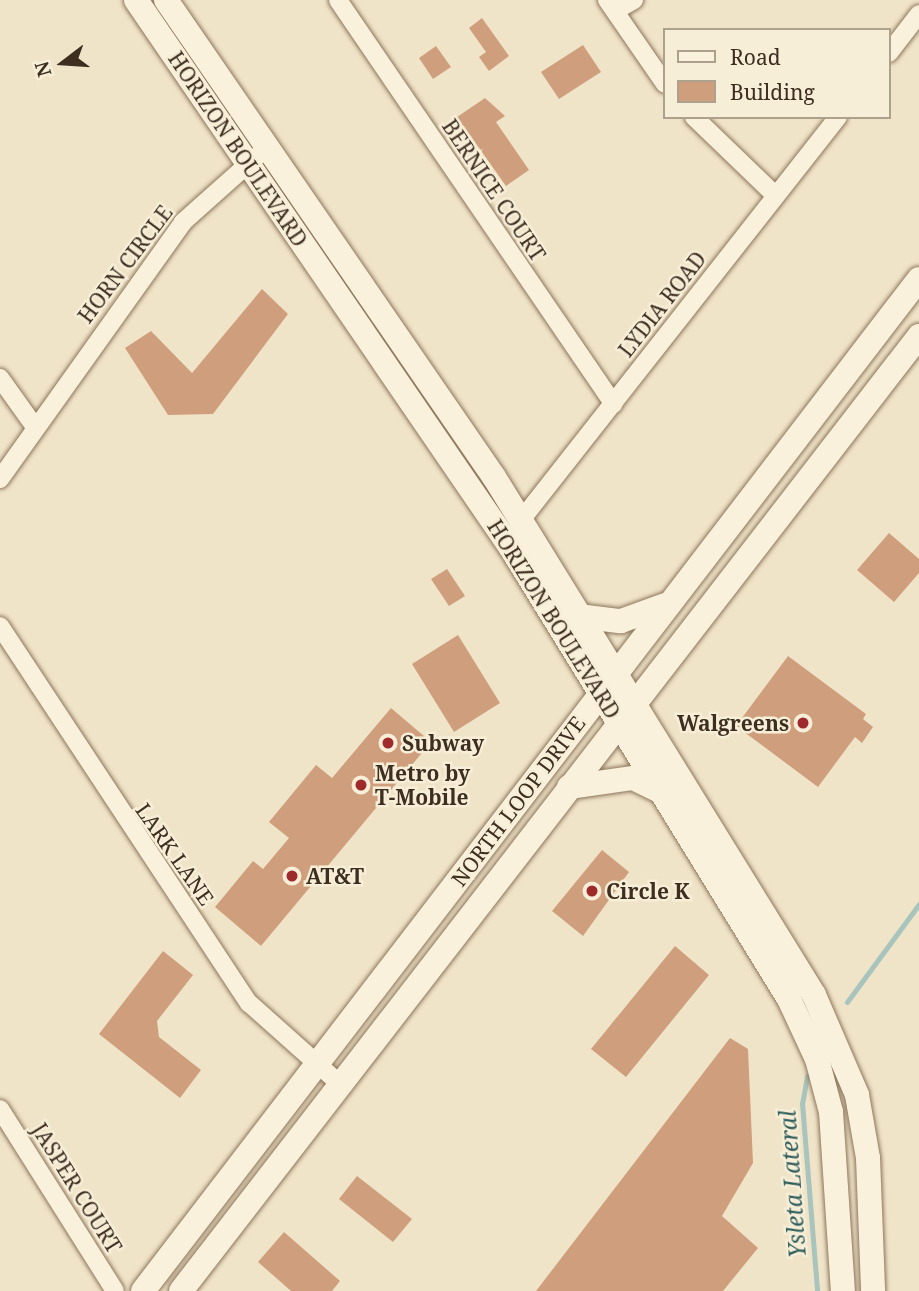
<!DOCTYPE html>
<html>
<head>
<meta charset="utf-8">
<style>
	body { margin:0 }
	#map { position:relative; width:919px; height:1291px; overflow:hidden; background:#f0e4c8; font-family:"Noto Serif",serif }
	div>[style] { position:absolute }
	.stream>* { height:5px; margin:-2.5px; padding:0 2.5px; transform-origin:2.5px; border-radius:2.5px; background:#a9c4bc }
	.building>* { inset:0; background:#cf9f7d }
	.roads { filter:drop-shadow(0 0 2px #8d765c) drop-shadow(0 0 2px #8d765c) }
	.street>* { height:18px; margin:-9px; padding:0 9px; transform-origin:9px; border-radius:9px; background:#faf1dc }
	.secondary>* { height:24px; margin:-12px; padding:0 12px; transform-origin:12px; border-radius:12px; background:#faf1dc }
	.dots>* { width:19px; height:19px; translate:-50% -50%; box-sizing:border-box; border:4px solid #f7eed8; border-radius:50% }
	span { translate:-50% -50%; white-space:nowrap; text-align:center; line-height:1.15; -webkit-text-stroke:5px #f7eed8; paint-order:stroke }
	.street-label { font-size:21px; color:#3d2e20 }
	.poi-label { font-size:21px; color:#3d2e20; font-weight:700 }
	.right { translate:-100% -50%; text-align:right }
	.left { translate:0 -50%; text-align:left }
	.water-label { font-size:23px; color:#2f5d5a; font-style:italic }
	.legend { position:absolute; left:663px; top:28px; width:228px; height:91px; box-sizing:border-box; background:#f7eed8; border:2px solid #ada18e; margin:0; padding:9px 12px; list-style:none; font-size:21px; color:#3d2e20 }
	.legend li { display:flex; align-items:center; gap:14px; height:35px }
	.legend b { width:35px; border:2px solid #ada18e }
	.north { position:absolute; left:28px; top:28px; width:70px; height:70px; -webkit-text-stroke:5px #f7eed8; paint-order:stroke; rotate:253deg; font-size:19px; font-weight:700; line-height:28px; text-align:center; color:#3d2e20 }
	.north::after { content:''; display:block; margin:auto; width:24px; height:32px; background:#3d2e20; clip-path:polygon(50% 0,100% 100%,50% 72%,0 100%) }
</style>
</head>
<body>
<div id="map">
	<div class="stream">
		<i style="left:847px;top:1002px;width:122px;rotate:-53.7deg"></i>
		<i style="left:807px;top:1076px;width:27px;rotate:100deg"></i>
		<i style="left:802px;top:1103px;width:189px;rotate:85.4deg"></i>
	</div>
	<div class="building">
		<i style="clip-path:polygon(482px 18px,509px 56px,489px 71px,479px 57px,486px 52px,469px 28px)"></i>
		<i style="clip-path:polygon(583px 45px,601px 72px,559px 99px,541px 72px)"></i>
		<i style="clip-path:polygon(436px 46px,451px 67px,433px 79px,419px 58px)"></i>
		<i style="clip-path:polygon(485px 98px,505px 116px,496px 122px,529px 170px,506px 186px,457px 117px)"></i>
		<i style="clip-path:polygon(262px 289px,288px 314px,213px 414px,168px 415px,125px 348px,151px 331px,192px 373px)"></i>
		<i style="clip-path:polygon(889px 533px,919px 559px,919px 573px,894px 602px,857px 570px)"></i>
		<i style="clip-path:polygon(447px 569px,465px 596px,449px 606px,431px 579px)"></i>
		<i style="clip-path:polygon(458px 635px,500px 703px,454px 732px,412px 664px)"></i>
		<i style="clip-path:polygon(788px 656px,866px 714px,863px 719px,873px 727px,862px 743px,855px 737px,818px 787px,736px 726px)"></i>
		<i style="clip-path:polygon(391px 708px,431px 742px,261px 946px,215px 907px,253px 861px,263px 869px,289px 838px,269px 822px,316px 765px,332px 778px)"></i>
		<i style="clip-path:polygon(602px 850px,629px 872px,583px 936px,552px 911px)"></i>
		<i style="clip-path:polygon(675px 946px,709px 975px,626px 1077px,591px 1049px)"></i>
		<i style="clip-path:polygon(163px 951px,193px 975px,157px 1021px,159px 1037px,201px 1070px,180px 1098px,99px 1034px)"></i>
		<i style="clip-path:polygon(730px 1038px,748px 1049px,753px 1163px,722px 1216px,758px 1248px,723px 1291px,536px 1291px)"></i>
		<i style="clip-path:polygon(357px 1176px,412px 1219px,393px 1242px,339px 1199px)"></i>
		<i style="clip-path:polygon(284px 1232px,340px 1281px,332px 1291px,291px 1291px,258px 1262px)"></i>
	</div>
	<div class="roads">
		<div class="street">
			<i style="left:338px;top:0;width:489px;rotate:55.7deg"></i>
			<i style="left:607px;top:0;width:102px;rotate:55.4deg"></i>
			<i style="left:615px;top:11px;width:22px;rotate:-30deg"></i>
			<i style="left:889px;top:53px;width:49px;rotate:-52.4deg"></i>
			<i style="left:694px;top:117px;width:112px;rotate:43.9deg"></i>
			<i style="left:0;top:378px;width:60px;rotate:54.5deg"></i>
			<i style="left:0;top:479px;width:315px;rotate:-54.5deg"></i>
			<i style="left:183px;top:222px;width:99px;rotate:-41.7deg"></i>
			<i style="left:522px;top:519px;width:511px;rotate:-51.83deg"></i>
			<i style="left:0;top:626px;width:452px;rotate:56.6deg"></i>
			<i style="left:249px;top:1003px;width:122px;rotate:41.7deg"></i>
			<i style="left:0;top:1109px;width:215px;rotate:57.7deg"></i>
		</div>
		<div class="secondary">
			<i style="left:136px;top:0;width:664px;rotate:55.62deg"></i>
			<i style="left:511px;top:548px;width:530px;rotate:58.35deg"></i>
			<i style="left:789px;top:999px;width:66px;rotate:65deg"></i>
			<i style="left:817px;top:1059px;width:55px;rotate:75.2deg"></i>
			<i style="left:831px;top:1112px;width:179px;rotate:86.2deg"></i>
			<i style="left:166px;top:0;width:579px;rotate:55.49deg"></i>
			<i style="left:494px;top:477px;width:609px;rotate:58.29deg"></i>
			<i style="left:814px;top:995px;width:109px;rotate:66.7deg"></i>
			<i style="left:857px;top:1095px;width:64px;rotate:80.1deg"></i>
			<i style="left:868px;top:1158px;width:133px;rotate:87.8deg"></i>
			<i style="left:586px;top:617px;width:35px;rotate:7deg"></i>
			<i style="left:621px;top:621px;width:47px;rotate:-20deg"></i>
			<i style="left:569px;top:787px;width:65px;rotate:-8deg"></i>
			<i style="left:633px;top:778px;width:32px;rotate:26deg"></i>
			<i style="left:143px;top:1291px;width:1275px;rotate:-52.52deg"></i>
			<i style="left:181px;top:1291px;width:1207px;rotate:-52.3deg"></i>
		</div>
	</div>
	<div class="dots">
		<i style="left:803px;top:723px;background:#9e2a2b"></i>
		<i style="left:388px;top:743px;background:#9e2a2b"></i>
		<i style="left:361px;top:785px;background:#9e2a2b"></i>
		<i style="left:292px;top:876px;background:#9e2a2b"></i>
		<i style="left:592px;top:891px;background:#9e2a2b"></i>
	</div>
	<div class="street-label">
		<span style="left:238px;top:149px;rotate:56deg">HORIZON BOULEVARD</span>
		<span style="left:494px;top:190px;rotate:56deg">BERNICE COURT</span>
		<span style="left:125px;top:264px;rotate:-53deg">HORN CIRCLE</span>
		<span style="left:662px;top:304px;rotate:-52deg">LYDIA ROAD</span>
		<span style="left:554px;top:619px;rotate:58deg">HORIZON BOULEVARD</span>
		<span style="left:518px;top:801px;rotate:-53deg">NORTH LOOP DRIVE</span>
		<span style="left:175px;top:854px;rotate:55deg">LARK LANE</span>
		<span style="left:77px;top:1188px;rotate:58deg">JASPER COURT</span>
	</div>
	<div class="poi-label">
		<span class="right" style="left:789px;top:723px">Walgreens</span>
		<span class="left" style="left:402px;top:743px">Subway</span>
		<span class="left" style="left:375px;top:785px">Metro by<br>T-Mobile</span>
		<span class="left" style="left:306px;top:876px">AT&amp;T</span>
		<span class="left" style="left:606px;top:891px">Circle K</span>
	</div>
	<div class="water-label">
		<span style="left:792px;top:1184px;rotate:-94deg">Ysleta Lateral</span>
	</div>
	<ul class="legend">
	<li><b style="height:9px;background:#faf1dc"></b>Road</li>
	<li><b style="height:19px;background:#cf9f7d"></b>Building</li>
	</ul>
	<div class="north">N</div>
</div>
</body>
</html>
